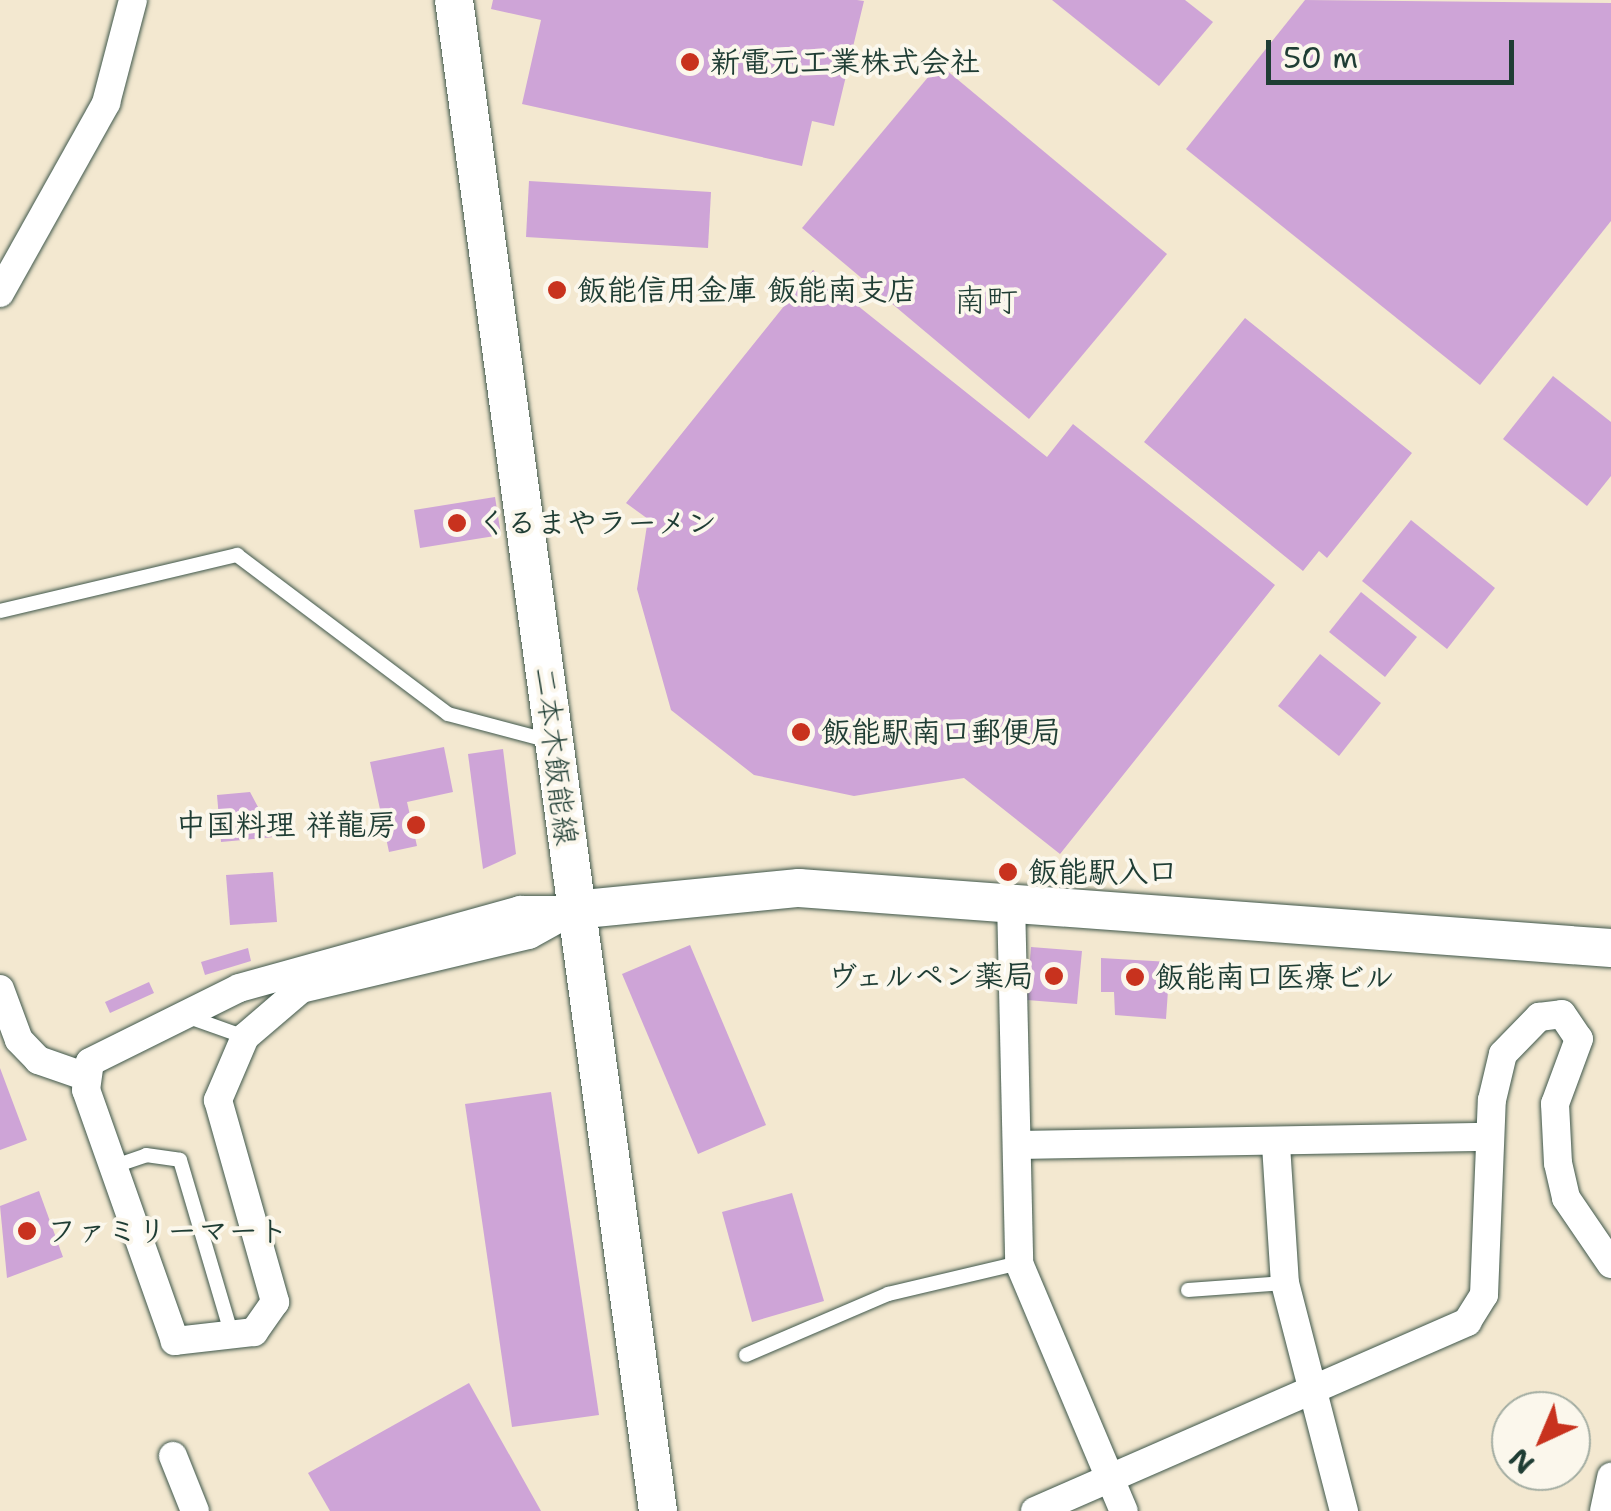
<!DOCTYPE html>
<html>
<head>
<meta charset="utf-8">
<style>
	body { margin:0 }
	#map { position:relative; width:1611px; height:1511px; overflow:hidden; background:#f3e8d0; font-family:"Shantell Sans","Klee One",sans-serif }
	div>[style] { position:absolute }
	.building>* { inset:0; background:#cea4d7 }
	.roads { filter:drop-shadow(0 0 2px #3f574b) drop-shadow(0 0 2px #3f574b) }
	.lane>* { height:14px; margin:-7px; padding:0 7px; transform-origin:7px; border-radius:7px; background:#fff }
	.street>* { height:28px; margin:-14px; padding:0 14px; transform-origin:14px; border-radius:14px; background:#fff }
	.secondary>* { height:38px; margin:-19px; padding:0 19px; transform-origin:19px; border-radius:19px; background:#fff }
	.dots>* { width:28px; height:28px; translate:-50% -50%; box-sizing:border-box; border:5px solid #fbf7ec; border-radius:50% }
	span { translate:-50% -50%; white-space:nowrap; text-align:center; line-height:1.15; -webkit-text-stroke:8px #fbf7ec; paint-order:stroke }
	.poi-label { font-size:30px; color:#1f3d34; font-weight:700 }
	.left { translate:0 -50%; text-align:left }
	.right { translate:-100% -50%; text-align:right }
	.street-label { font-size:30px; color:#1f3d34 }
	.neighbourhood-label { font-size:32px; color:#1f3d34 }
	.north { position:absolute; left:1491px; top:1391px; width:100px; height:100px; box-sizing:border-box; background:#fbf7ec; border:2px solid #a3ada2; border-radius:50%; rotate:224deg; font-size:28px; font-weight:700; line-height:40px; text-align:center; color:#1f3d34 }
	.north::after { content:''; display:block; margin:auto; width:35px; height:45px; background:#c8321e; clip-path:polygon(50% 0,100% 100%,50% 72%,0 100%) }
	.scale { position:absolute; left:1266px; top:40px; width:248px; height:45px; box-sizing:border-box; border:5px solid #1f3d34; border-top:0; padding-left:12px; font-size:30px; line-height:35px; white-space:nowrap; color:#1f3d34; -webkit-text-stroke:8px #fbf7ec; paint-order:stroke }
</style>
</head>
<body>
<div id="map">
	<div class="building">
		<i style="clip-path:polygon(493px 0,857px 0,864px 1px,834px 126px,812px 121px,802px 166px,522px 104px,541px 20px,491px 9px)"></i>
		<i style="clip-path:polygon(1052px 0,1185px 0,1213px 22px,1159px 86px)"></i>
		<i style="clip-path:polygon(1305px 0,1611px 3px,1611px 221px,1480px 385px,1186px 149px)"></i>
		<i style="clip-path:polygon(939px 64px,1167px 254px,1029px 419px,802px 228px)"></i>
		<i style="clip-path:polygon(529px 181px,711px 192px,708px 248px,526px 237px)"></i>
		<i style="clip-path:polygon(813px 270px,1047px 457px,1073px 424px,1275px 585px,1060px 854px,964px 778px,854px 796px,754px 775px,671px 710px,637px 589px,648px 519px,626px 503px)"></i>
		<i style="clip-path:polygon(1245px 318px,1412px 453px,1327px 558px,1319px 551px,1303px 571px,1144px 442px)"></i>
		<i style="clip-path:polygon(1553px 376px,1611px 422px,1611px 476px,1587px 506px,1503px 439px)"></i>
		<i style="clip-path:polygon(495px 497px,501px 535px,420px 548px,414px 510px)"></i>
		<i style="clip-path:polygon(1411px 520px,1495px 588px,1447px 649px,1362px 581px)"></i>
		<i style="clip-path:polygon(1361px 592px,1417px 637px,1385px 677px,1329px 632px)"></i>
		<i style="clip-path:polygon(1320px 654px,1381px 703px,1339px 756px,1278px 706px)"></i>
		<i style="clip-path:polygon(444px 747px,453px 792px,407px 802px,417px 846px,389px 852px,370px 762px)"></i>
		<i style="clip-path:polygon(503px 749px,516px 854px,483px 869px,468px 754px)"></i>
		<i style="clip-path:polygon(250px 792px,274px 837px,221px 842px,217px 795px)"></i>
		<i style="clip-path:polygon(273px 872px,277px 922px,230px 925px,226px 875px)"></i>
		<i style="clip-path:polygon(690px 945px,766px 1125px,698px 1154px,622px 974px)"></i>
		<i style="clip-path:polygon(1031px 947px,1082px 951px,1077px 1004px,1027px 1000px)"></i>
		<i style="clip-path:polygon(248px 948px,251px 961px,205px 975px,201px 962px)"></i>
		<i style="clip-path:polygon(1101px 958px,1170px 962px,1166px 1019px,1115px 1015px,1114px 992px,1101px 992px)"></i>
		<i style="clip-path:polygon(149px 982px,154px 993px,110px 1013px,105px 1002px)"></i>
		<i style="clip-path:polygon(0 1068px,27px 1140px,0 1150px)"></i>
		<i style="clip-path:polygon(551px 1092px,599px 1415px,512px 1427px,465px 1104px)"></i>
		<i style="clip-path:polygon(39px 1191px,63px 1257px,7px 1278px,0 1206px)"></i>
		<i style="clip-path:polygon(792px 1193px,824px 1301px,752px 1322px,722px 1212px)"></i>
		<i style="clip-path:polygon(469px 1383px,541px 1511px,330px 1511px,308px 1473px)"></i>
	</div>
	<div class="roads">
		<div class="lane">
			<i style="left:0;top:611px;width:244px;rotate:-13.3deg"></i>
			<i style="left:237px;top:555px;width:264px;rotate:37deg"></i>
			<i style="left:448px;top:714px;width:109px;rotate:14.9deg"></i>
			<i style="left:186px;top:1016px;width:63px;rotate:19.6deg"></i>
			<i style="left:112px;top:1167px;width:36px;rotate:-19deg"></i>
			<i style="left:146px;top:1155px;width:34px;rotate:8deg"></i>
			<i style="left:180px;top:1160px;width:183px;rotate:73.5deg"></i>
			<i style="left:1188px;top:1290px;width:97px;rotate:-4.1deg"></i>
			<i style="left:746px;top:1355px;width:155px;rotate:-23.2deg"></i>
			<i style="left:888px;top:1294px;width:135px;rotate:-13.3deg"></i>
		</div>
		<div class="street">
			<i style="left:0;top:293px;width:218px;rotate:-60.8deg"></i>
			<i style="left:106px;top:103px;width:106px;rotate:-75.3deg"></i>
			<i style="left:1011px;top:900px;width:363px;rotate:88.7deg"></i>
			<i style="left:1019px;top:1263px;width:269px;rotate:67.1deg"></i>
			<i style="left:520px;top:910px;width:54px"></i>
			<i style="left:574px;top:910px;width:51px;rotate:150.9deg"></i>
			<i style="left:529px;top:935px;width:234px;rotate:166.7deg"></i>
			<i style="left:301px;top:989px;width:74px;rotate:139.4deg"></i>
			<i style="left:245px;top:1037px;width:69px;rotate:113.2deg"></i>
			<i style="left:218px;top:1100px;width:210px;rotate:74.2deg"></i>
			<i style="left:275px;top:1302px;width:37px;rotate:125deg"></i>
			<i style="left:254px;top:1332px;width:80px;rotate:173.5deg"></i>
			<i style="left:175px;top:1341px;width:266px;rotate:-109.5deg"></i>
			<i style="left:86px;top:1090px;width:28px;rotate:-82deg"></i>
			<i style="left:90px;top:1062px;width:166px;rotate:-26.4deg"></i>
			<i style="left:239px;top:988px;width:292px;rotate:-15.5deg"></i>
			<i style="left:0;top:989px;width:54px;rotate:69.6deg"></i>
			<i style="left:19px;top:1040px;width:28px;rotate:46deg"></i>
			<i style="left:38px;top:1060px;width:49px;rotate:19.2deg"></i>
			<i style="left:1018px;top:1145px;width:472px;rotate:-1deg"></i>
			<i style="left:1276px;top:1145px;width:138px;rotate:86.3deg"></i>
			<i style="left:1285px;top:1283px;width:236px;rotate:75.5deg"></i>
			<i style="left:173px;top:1456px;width:59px;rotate:68.2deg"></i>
			<i style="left:1035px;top:1511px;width:472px;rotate:-23.6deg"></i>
			<i style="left:1467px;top:1322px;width:32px;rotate:-58deg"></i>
			<i style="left:1484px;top:1295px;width:195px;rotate:-87.7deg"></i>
			<i style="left:1492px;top:1100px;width:47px;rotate:-76.6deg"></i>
			<i style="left:1503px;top:1054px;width:52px;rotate:-45.8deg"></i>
			<i style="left:1539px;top:1017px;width:23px;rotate:-7deg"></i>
			<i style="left:1562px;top:1014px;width:30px;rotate:56deg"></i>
			<i style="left:1579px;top:1039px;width:69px;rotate:110.3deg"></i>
			<i style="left:1555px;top:1104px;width:59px;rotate:87.1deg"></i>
			<i style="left:1558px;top:1163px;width:36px;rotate:77deg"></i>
			<i style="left:1566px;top:1198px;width:80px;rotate:55.7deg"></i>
			<i style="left:1604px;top:1511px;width:35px;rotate:-78deg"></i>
		</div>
		<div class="secondary">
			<i style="left:454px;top:0;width:1525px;rotate:82.31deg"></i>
			<i style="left:574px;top:910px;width:226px;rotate:-5.6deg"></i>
			<i style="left:799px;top:888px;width:814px;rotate:4.23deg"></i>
		</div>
	</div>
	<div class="dots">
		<i style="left:690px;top:62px;background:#c8321e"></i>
		<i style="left:557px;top:290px;background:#c8321e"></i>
		<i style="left:457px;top:523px;background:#c8321e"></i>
		<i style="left:801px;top:732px;background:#c8321e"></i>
		<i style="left:416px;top:825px;background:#c8321e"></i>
		<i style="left:1008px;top:872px;background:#c8321e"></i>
		<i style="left:1054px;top:976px;background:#c8321e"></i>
		<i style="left:1135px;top:977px;background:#c8321e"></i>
		<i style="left:27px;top:1231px;background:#c8321e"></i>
	</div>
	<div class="poi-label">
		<span class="left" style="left:710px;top:62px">新電元工業株式会社</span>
		<span class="left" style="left:577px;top:290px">飯能信用金庫 飯能南支店</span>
		<span class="left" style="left:477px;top:523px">くるまやラーメン</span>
		<span class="left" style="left:821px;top:732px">飯能駅南口郵便局</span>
		<span class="right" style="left:396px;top:825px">中国料理 祥龍房</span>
		<span class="left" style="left:1028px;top:872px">飯能駅入口</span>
		<span class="right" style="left:1034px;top:976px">ヴェルペン薬局</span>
		<span class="left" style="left:1155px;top:977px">飯能南口医療ビル</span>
		<span class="left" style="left:47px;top:1231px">ファミリーマート</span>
	</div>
	<div class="street-label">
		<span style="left:555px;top:756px;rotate:83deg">二本木飯能線</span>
	</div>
	<div class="neighbourhood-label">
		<span style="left:986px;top:300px">南町</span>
	</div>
	<div class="north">N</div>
	<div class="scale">50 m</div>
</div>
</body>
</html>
